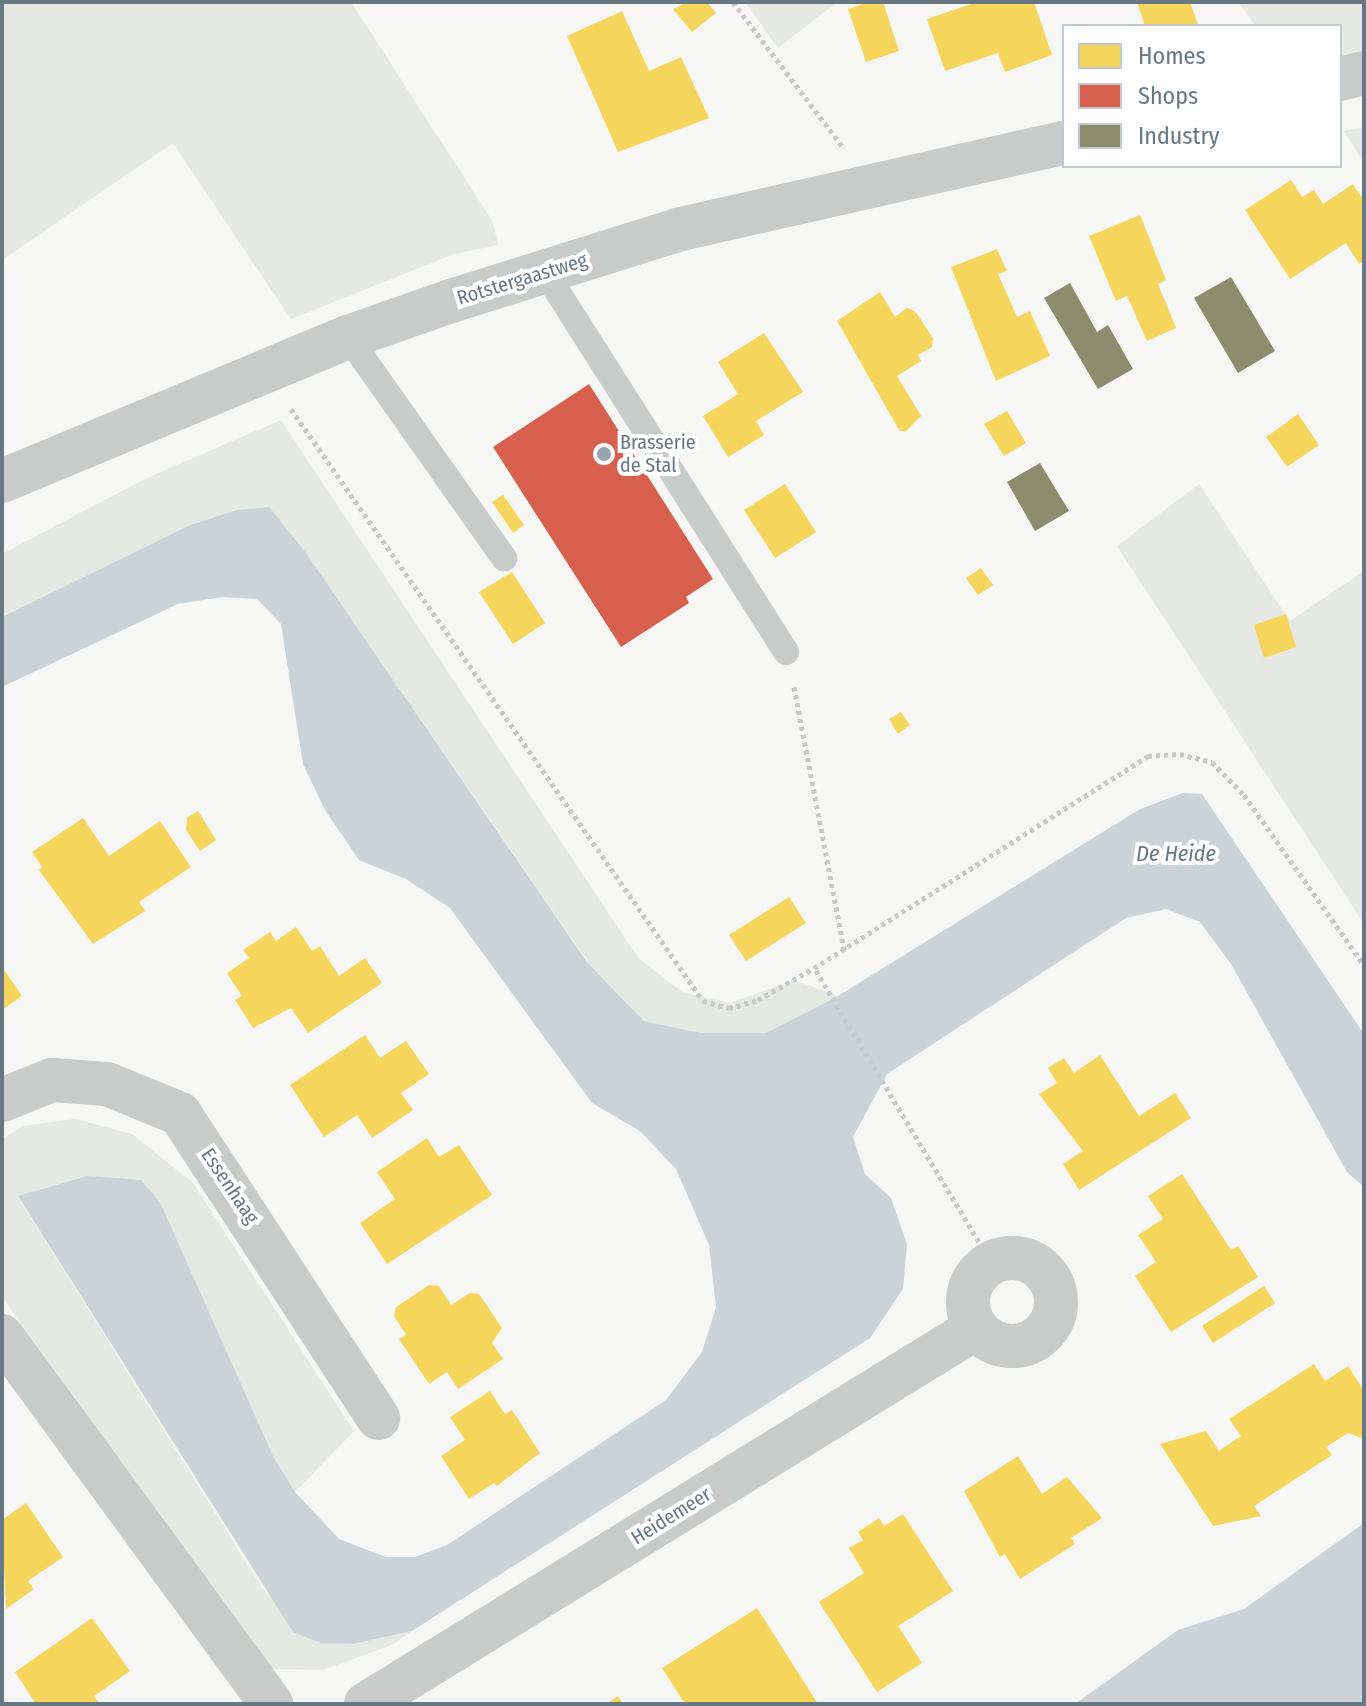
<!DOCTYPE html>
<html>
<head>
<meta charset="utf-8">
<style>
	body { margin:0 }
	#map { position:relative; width:1366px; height:1706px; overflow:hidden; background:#f6f6f5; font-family:"Fira Sans Condensed",sans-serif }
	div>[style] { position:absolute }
	.green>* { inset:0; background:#e5e8e3 }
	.water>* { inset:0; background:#cbd3d6 }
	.homes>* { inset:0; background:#f6d55c }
	.shops>* { inset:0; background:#d6604d }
	.industry>* { inset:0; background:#8c8c6e }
	.path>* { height:5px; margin-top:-2.5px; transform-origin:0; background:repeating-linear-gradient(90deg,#c6c8c9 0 4px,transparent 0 8px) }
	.service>* { height:26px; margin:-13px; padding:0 13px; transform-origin:13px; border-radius:13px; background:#c9caca }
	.minor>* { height:44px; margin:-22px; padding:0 22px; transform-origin:22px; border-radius:22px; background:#c9caca }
	.minor>.ring { margin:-22px; padding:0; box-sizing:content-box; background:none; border:44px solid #c9caca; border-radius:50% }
	.tertiary>* { height:44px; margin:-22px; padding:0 22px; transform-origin:22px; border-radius:22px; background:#c9caca }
	.dots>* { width:22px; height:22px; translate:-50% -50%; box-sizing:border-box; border:4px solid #fff; border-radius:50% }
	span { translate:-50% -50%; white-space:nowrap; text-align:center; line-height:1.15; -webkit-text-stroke:8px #fff; paint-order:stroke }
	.street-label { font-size:20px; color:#677784 }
	.poi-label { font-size:20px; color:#677784 }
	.left { translate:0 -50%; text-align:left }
	.water-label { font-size:22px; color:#637880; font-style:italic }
	.frame { position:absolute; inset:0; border:4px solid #677784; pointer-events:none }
	.legend { position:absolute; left:1062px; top:24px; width:280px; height:144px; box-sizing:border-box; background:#fff; border:2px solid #c2c9ce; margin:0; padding:10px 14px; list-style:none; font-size:24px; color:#677784 }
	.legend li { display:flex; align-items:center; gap:16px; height:40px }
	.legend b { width:40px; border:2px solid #c2c9ce }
</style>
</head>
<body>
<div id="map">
	<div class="green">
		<i style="clip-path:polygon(2px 2px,351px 2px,493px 222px,498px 245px,454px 254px,291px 319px,173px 143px,2px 260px)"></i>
		<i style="clip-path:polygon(745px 2px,837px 2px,778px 48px)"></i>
		<i style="clip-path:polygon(1238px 2px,1364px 2px,1364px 53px,1340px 59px,1340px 26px,1256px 26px)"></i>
		<i style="clip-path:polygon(1364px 127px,1364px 163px,1344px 131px)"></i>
		<i style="clip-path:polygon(281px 420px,638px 958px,682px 992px,730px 1003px,794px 980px,838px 996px,766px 1033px,701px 1033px,644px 1021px,588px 962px,306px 553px,188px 526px,2px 617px,2px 554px,145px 479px)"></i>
		<i style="clip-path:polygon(1199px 484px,1290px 621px,1364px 571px,1364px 924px,1117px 546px)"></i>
		<i style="clip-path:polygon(75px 1119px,132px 1134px,193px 1183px,354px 1431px,295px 1492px,273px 1456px,160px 1202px,141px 1180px,18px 1197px,262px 1588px,321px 1643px,353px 1644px,412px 1631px,392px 1645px,323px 1670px,270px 1669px,2px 1297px,2px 1139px,23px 1126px)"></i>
	</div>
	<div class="water">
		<i style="clip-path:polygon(269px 507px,306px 553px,587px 962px,644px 1021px,701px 1033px,766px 1033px,838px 996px,1140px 809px,1183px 793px,1202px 794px,1364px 1034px,1364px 1187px,1347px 1172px,1231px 964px,1200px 922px,1166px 909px,1126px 918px,887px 1074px,853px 1137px,865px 1174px,891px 1198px,907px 1244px,903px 1289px,870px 1338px,412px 1631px,353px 1644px,321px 1643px,293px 1632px,18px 1196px,88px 1176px,141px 1180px,160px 1202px,273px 1456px,295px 1492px,339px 1539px,386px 1557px,415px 1557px,447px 1545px,666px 1400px,702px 1352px,716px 1307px,709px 1245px,676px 1169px,640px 1131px,592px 1103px,450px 908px,406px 879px,359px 860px,325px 810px,303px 764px,281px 624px,257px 599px,222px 597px,178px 604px,2px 687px,2px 617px,188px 526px,237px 510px)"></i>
		<i style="clip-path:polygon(1364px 1523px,1364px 1704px,1075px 1704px,1178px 1630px,1244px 1609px)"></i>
	</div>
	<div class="homes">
		<i style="clip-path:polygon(687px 2px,707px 2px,716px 13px,692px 32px,673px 9px)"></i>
		<i style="clip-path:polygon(869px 2px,883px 2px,899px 51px,866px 62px,848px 9px)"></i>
		<i style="clip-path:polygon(977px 2px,1034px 2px,1052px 55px,1005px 72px,998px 53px,945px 71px,927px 19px)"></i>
		<i style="clip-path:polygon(1137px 2px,1190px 2px,1198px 25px,1145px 26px)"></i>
		<i style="clip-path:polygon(622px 11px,649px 71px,681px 57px,709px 118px,618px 152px,567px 36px)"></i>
		<i style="clip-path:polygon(1291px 180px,1302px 197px,1314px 190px,1323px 204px,1353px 184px,1364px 201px,1364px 261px,1359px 264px,1346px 243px,1290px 279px,1245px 210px)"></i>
		<i style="clip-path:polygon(1140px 215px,1166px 280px,1158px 284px,1176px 328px,1147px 341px,1127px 296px,1116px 301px,1089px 236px)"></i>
		<i style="clip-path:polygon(997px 249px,1007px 271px,998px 274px,1017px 317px,1030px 311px,1050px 356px,996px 381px,951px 267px)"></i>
		<i style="clip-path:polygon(880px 292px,895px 317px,907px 308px,915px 311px,933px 338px,932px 347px,918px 355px,921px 361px,897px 376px,921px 416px,905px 432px,899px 430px,837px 321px)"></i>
		<i style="clip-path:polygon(764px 333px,803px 392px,756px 421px,764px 435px,728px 457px,703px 416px,738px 394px,718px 362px)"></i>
		<i style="clip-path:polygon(1007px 411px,1026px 443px,1004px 456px,984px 424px)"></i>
		<i style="clip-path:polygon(1298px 414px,1319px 445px,1287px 467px,1266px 437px)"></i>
		<i style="clip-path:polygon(785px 484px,816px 532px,775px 558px,744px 510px)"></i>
		<i style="clip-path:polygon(503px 495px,524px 525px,513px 533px,492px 502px)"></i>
		<i style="clip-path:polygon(981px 568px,993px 585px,978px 595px,966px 578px)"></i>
		<i style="clip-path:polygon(512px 572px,545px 623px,513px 644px,479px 592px)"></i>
		<i style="clip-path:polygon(1286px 614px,1296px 647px,1264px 658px,1254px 625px)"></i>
		<i style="clip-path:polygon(901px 712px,910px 725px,898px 734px,889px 719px)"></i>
		<i style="clip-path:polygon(198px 811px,216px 840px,200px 851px,186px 830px,187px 818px)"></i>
		<i style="clip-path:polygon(83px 818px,109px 856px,160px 821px,191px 867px,139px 902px,145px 911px,93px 944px,39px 870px,42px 867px,32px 852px)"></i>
		<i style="clip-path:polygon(789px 897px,806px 923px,746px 961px,729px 935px)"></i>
		<i style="clip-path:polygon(296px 927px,312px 951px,320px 946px,339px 976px,365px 958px,382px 983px,308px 1033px,291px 1008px,253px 1028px,235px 1000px,242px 996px,227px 973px,249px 958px,243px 950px,270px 932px,276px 941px)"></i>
		<i style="clip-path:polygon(2px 967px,22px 996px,2px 1010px)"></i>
		<i style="clip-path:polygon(365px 1035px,380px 1058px,406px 1041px,429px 1074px,401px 1093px,413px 1110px,372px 1138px,357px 1115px,324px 1137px,290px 1085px)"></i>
		<i style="clip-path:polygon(1100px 1055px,1139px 1116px,1175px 1093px,1191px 1118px,1079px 1190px,1063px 1164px,1083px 1151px,1039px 1094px,1057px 1083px,1048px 1068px,1064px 1058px,1074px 1073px)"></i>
		<i style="clip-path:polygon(427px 1138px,439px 1157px,459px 1145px,492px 1195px,387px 1264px,360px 1223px,395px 1199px,377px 1172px)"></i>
		<i style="clip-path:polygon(1182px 1174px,1231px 1250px,1238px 1246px,1258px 1277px,1171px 1332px,1135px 1276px,1156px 1262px,1138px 1235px,1163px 1219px,1148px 1196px)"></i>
		<i style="clip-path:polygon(429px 1285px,439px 1286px,451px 1305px,470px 1293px,479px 1294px,502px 1328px,492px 1343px,503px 1359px,458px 1389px,447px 1372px,429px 1384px,399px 1339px,406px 1335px,394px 1316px,396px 1307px)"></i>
		<i style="clip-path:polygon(1264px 1286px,1275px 1303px,1213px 1343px,1202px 1326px)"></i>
		<i style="clip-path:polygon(1314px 1364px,1325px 1381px,1348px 1366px,1364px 1391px,1364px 1439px,1348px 1433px,1326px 1447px,1332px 1455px,1254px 1506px,1261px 1516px,1213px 1526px,1160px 1444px,1206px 1431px,1219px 1451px,1241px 1436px,1229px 1419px)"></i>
		<i style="clip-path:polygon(490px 1391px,505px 1414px,512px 1410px,540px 1453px,497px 1486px,494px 1483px,469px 1499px,441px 1456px,465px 1440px,450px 1417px)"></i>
		<i style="clip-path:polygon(1018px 1456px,1042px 1494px,1067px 1477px,1102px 1518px,1071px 1538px,1075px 1544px,1020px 1579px,1005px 1554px,1000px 1557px,964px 1491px)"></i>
		<i style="clip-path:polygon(26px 1503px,63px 1557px,28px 1581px,34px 1589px,6px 1609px,2px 1520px)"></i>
		<i style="clip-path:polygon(903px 1514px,953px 1591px,898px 1626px,922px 1663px,877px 1692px,819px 1602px,864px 1573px,849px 1548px,863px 1540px,858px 1532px,879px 1518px,884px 1526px)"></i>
		<i style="clip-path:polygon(757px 1608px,818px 1704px,685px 1704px,662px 1668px)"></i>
		<i style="clip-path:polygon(92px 1618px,130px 1671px,94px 1696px,100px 1704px,36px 1704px,15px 1672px)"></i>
		<i style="clip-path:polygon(618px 1696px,623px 1704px,606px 1704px)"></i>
	</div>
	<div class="shops">
		<i style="clip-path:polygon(589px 384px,713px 579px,686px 597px,689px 603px,621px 647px,493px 447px)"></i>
	</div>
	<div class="industry">
		<i style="clip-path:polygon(1231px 277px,1275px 351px,1238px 373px,1194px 298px)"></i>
		<i style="clip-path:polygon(1070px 283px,1097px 332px,1108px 325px,1133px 369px,1098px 389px,1044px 298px)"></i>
		<i style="clip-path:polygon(1040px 463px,1069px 511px,1035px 531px,1007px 482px)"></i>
	</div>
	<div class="path">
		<i style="left:733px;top:2px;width:181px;rotate:52.9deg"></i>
		<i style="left:291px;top:409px;width:721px;rotate:55.16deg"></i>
		<i style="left:703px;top:1001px;width:27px;rotate:15deg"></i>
		<i style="left:729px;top:1008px;width:30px;rotate:-15deg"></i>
		<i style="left:758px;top:1000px;width:64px;rotate:-29.7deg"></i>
		<i style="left:794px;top:687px;width:268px;rotate:79.2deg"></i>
		<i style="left:991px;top:1262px;width:343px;rotate:-121deg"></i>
		<i style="left:814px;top:968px;width:396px;rotate:-32.4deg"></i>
		<i style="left:1148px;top:756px;width:32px;rotate:-4deg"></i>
		<i style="left:1180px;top:754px;width:33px;rotate:14deg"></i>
		<i style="left:1212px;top:762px;width:46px;rotate:45.9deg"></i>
		<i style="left:1244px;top:795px;width:208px;rotate:54.8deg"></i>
	</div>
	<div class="service">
		<i style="left:545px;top:272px;width:450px;rotate:57.6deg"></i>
		<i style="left:348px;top:337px;width:271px;rotate:54.8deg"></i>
	</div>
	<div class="minor">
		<i style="left:2px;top:1100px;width:54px;rotate:-21.8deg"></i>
		<i style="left:52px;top:1080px;width:55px;rotate:4.2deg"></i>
		<i style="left:107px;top:1084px;width:79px;rotate:22.3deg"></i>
		<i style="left:180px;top:1114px;width:363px;rotate:56.9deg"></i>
		<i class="ring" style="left:968px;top:1258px;width:44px;height:44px"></i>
		<i style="left:2px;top:1336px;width:456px;rotate:53.8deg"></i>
		<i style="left:366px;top:1704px;width:717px;rotate:-31.65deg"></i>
	</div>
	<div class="tertiary">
		<i style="left:1340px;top:79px;width:25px;rotate:-14deg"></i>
		<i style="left:2px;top:481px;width:375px;rotate:-22.6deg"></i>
		<i style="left:348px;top:337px;width:109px;rotate:-19.3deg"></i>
		<i style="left:451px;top:301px;width:241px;rotate:-17.4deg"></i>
		<i style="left:681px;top:229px;width:393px;rotate:-12.7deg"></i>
	</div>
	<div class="dots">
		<i style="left:604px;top:454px;background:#99a3ac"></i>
	</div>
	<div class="street-label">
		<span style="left:522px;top:279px;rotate:-17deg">Rotstergaastweg</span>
		<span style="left:230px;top:1186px;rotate:56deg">Essenhaag</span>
		<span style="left:671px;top:1516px;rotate:-32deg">Heidemeer</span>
	</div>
	<div class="poi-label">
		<span class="left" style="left:620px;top:454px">Brasserie<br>de Stal</span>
	</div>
	<div class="water-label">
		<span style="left:1176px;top:854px">De Heide</span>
	</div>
	<div class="frame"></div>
	<ul class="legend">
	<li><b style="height:22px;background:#f6d55c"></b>Homes</li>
	<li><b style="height:22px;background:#d6604d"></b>Shops</li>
	<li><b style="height:22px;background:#8c8c6e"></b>Industry</li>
	</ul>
</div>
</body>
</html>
